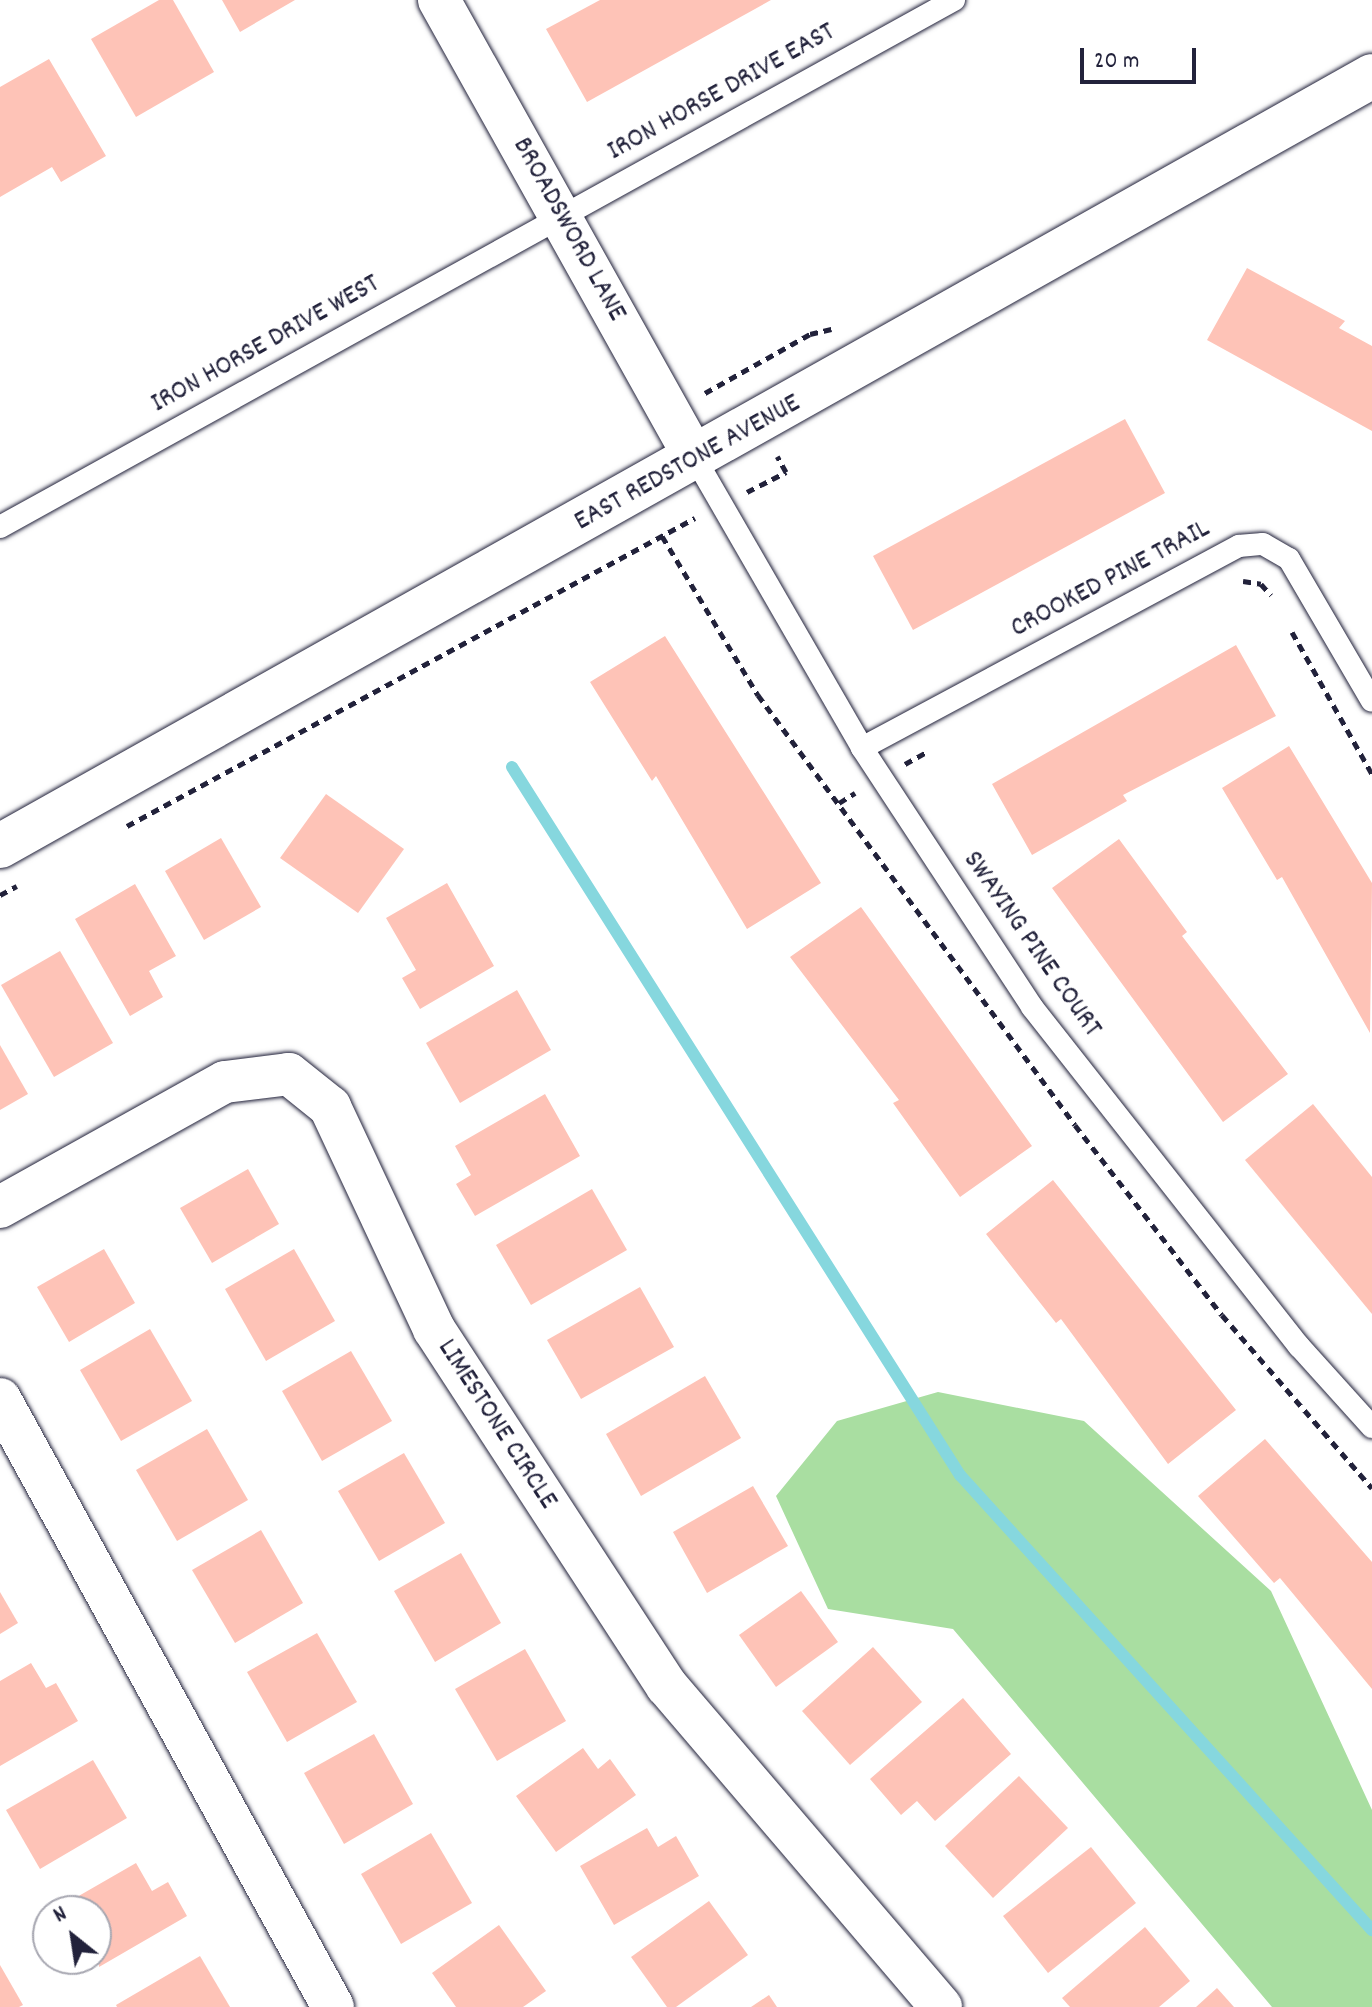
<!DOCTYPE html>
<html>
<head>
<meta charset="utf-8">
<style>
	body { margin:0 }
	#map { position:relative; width:1372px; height:2007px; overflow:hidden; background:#fff; font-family:Dekko,sans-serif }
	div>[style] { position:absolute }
	.green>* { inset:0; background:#a9dea1 }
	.stream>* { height:12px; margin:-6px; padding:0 6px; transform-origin:6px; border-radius:6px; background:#86d7de }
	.building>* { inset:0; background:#fec3b7 }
	.path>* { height:5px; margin-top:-2.5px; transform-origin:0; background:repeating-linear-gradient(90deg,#22223b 0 8px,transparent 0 14px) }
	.roads { filter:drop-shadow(0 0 2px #22223b) drop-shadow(0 0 2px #22223b) }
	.lane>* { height:22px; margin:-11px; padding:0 11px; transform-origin:11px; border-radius:11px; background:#fff }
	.street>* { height:42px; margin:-21px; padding:0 21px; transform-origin:21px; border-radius:21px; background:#fff }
	.secondary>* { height:44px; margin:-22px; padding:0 22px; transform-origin:22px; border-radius:22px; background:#fff }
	span { translate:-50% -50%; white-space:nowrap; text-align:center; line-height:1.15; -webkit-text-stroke:6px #fff; paint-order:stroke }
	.street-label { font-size:28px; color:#22223b }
	.north { position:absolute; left:32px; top:1895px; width:80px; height:80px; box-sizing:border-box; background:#fff; border:2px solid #a7a7b1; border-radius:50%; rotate:330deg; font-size:22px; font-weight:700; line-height:32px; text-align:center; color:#22223b }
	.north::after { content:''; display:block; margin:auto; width:28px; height:36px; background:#22223b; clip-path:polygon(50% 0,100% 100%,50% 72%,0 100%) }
	.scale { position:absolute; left:1080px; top:48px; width:116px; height:36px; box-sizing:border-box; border:4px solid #22223b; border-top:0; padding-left:10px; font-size:24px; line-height:28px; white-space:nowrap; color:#22223b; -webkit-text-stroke:6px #fff; paint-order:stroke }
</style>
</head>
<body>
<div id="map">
	<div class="green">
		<i style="clip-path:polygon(938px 1392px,1084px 1421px,1271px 1591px,1372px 1810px,1372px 2007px,1272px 2007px,953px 1629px,828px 1609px,776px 1496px,837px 1421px)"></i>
	</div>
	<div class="stream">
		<i style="left:512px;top:767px;width:838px;rotate:57.68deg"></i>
		<i style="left:960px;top:1475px;width:614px;rotate:47.84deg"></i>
	</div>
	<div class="building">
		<i style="clip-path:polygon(159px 0,173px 0,214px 72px,136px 117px,91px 39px)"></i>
		<i style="clip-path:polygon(222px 0,295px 0,240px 32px)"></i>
		<i style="clip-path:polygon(600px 0,771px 0,587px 102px,546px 29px)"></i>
		<i style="clip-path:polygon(49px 59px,106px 156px,61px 182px,52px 167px,0 197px,0 87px)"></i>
		<i style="clip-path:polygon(1247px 268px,1345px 321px,1339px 328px,1372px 346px,1372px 431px,1207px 340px)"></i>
		<i style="clip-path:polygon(1125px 419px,1165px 493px,913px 630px,873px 556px)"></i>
		<i style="clip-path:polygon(665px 636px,821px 883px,747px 929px,656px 776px,652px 781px,590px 682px)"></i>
		<i style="clip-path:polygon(1236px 645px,1276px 716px,1123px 795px,1127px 801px,1032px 855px,992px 784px)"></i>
		<i style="clip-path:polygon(1289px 746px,1372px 883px,1370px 1033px,1282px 877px,1277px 880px,1222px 788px)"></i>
		<i style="clip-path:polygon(326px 794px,404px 849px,358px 913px,280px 858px)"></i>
		<i style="clip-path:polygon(221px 838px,261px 907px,204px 940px,165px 871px)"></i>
		<i style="clip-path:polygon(1119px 839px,1187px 932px,1182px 936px,1288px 1074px,1223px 1122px,1052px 888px)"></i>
		<i style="clip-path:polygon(447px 883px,494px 966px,420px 1009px,402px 978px,416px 970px,386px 918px)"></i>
		<i style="clip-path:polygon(135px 884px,176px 956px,149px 971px,163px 997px,130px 1016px,75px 919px)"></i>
		<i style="clip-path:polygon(861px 907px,1032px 1146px,960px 1197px,893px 1103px,899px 1100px,790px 957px)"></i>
		<i style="clip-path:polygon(60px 951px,113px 1043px,54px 1077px,1px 985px)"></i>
		<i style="clip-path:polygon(517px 990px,551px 1050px,460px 1103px,426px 1043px)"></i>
		<i style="clip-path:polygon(0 1045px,28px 1094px,0 1110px)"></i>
		<i style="clip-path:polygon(545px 1094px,580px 1156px,475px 1216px,456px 1184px,471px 1175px,455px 1146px)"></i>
		<i style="clip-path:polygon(1313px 1104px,1372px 1177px,1372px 1314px,1245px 1160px)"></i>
		<i style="clip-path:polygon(248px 1169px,279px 1224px,212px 1263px,180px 1208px)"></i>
		<i style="clip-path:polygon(1053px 1180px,1236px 1410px,1168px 1464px,1061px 1319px,1056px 1323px,986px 1234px)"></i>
		<i style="clip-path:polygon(592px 1189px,627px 1250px,531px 1305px,496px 1245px)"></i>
		<i style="clip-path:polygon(104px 1249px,135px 1303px,69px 1342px,37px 1287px)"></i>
		<i style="clip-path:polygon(294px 1249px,335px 1321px,266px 1361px,225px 1289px)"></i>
		<i style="clip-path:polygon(640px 1287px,674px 1347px,581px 1399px,547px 1340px)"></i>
		<i style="clip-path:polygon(150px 1329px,192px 1401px,121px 1441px,80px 1370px)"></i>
		<i style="clip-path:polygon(351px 1351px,392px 1421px,322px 1461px,282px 1391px)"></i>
		<i style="clip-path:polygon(705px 1376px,741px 1438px,641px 1496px,606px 1434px)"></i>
		<i style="clip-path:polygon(207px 1429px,248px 1500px,177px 1541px,136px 1470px)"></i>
		<i style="clip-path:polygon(1265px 1439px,1372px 1562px,1372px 1689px,1280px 1578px,1274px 1583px,1198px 1496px)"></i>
		<i style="clip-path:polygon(404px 1453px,445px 1523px,379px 1561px,338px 1491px)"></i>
		<i style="clip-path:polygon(753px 1486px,788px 1546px,707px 1593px,673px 1532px)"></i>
		<i style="clip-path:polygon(261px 1530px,303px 1603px,235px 1643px,192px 1570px)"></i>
		<i style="clip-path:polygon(461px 1553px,501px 1623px,435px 1662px,394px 1591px)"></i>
		<i style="clip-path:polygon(801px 1591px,838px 1642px,776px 1687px,739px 1635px)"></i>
		<i style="clip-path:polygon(0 1592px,18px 1623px,0 1634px)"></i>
		<i style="clip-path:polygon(317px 1633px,357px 1702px,287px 1742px,247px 1672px)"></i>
		<i style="clip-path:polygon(873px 1647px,922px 1702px,850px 1765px,802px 1711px)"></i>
		<i style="clip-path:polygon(525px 1649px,566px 1721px,497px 1761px,455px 1689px)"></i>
		<i style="clip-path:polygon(31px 1663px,46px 1688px,56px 1683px,78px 1721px,0 1766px,0 1681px)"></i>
		<i style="clip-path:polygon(963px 1698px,1011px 1754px,935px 1821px,917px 1801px,901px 1815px,870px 1779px)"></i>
		<i style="clip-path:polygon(374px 1734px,413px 1804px,344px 1844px,304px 1773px)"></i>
		<i style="clip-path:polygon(583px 1748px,598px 1769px,610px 1759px,636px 1795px,556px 1852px,516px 1796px)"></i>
		<i style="clip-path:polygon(93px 1760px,127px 1818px,40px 1869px,6px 1810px)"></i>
		<i style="clip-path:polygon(1019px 1776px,1068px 1828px,993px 1898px,945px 1846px)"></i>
		<i style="clip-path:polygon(647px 1828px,658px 1847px,676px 1836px,699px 1876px,614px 1925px,580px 1866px)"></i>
		<i style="clip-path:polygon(431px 1833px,472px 1903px,401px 1944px,361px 1874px)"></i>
		<i style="clip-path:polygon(1091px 1847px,1136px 1903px,1048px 1973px,1003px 1916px)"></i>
		<i style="clip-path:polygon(136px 1863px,152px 1891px,168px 1882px,187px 1916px,99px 1967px,96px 1911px,67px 1911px,63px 1905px)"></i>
		<i style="clip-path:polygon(709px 1901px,748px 1955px,676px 2007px,667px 2007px,631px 1957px)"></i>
		<i style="clip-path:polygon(499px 1925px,546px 1991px,523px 2007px,456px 2007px,432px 1973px)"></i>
		<i style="clip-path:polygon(1145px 1927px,1190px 1981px,1159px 2007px,1070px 2007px,1062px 1998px)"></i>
		<i style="clip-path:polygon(200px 1956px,230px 2007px,117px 2007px,116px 2005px)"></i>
		<i style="clip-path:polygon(0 1965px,23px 2005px,19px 2007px,0 2007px)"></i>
		<i style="clip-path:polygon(1217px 1988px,1234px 2007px,1196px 2007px)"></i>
		<i style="clip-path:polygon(769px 1995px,777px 2007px,751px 2007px)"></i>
	</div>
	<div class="path">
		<i style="left:705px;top:393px;width:120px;rotate:-29.3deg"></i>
		<i style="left:810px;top:334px;width:22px;rotate:-13deg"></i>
		<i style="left:747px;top:492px;width:44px;rotate:-27.1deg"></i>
		<i style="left:786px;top:472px;width:18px;rotate:-119deg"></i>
		<i style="left:662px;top:536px;width:186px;rotate:58.9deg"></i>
		<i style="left:758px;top:695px;width:534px;rotate:53.6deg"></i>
		<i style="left:1075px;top:1125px;width:240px;rotate:52.3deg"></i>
		<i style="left:1222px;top:1315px;width:229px;rotate:49.1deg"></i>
		<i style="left:1243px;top:581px;width:18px;rotate:9deg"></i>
		<i style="left:1261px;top:584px;width:15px;rotate:48deg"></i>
		<i style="left:1292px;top:632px;width:163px;rotate:60.6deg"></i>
		<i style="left:905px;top:764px;width:26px;rotate:-29deg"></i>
		<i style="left:839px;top:803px;width:19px;rotate:-32deg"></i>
		<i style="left:127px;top:826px;width:646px;rotate:-28.47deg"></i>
		<i style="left:0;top:895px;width:19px;rotate:-28deg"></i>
	</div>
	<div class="roads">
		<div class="lane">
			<i style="left:696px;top:460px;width:332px;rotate:60deg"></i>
			<i style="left:862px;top:748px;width:310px;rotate:56.7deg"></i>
			<i style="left:1032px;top:1007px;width:432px;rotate:51.8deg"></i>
			<i style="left:1299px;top:1346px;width:109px;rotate:48deg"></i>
			<i style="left:0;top:527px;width:1090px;rotate:-28.92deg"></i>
			<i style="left:862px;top:748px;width:428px;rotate:-28.2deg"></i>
			<i style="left:1239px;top:546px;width:24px;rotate:-5deg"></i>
			<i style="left:1263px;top:544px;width:30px;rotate:30deg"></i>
			<i style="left:1289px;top:559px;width:164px;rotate:59.7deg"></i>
		</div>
		<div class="street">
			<i style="left:439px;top:0;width:527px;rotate:60.81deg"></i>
			<i style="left:0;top:1207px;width:257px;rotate:-29.1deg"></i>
			<i style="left:225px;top:1082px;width:64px;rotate:-7.1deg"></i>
			<i style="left:289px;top:1074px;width:53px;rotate:38.8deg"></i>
			<i style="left:330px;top:1107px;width:245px;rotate:64.9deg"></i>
			<i style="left:434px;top:1329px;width:426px;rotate:56.9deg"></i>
			<i style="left:667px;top:1686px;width:422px;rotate:49.5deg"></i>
			<i style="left:0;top:1399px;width:693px;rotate:61.29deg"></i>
		</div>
		<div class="secondary">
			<i style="left:0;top:846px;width:1573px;rotate:-29.3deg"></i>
		</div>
	</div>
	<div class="street-label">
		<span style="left:722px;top:93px;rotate:-29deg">IRON HORSE DRIVE EAST</span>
		<span style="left:568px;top:230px;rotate:61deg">BROADSWORD LANE</span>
		<span style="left:266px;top:345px;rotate:-29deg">IRON HORSE DRIVE WEST</span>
		<span style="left:688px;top:464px;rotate:-29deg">EAST REDSTONE AVENUE</span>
		<span style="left:1111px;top:580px;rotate:-28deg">CROOKED PINE TRAIL</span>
		<span style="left:1031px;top:945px;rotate:55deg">SWAYING PINE COURT</span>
		<span style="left:496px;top:1425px;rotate:57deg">LIMESTONE CIRCLE</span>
	</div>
	<div class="north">N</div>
	<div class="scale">20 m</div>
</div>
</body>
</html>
